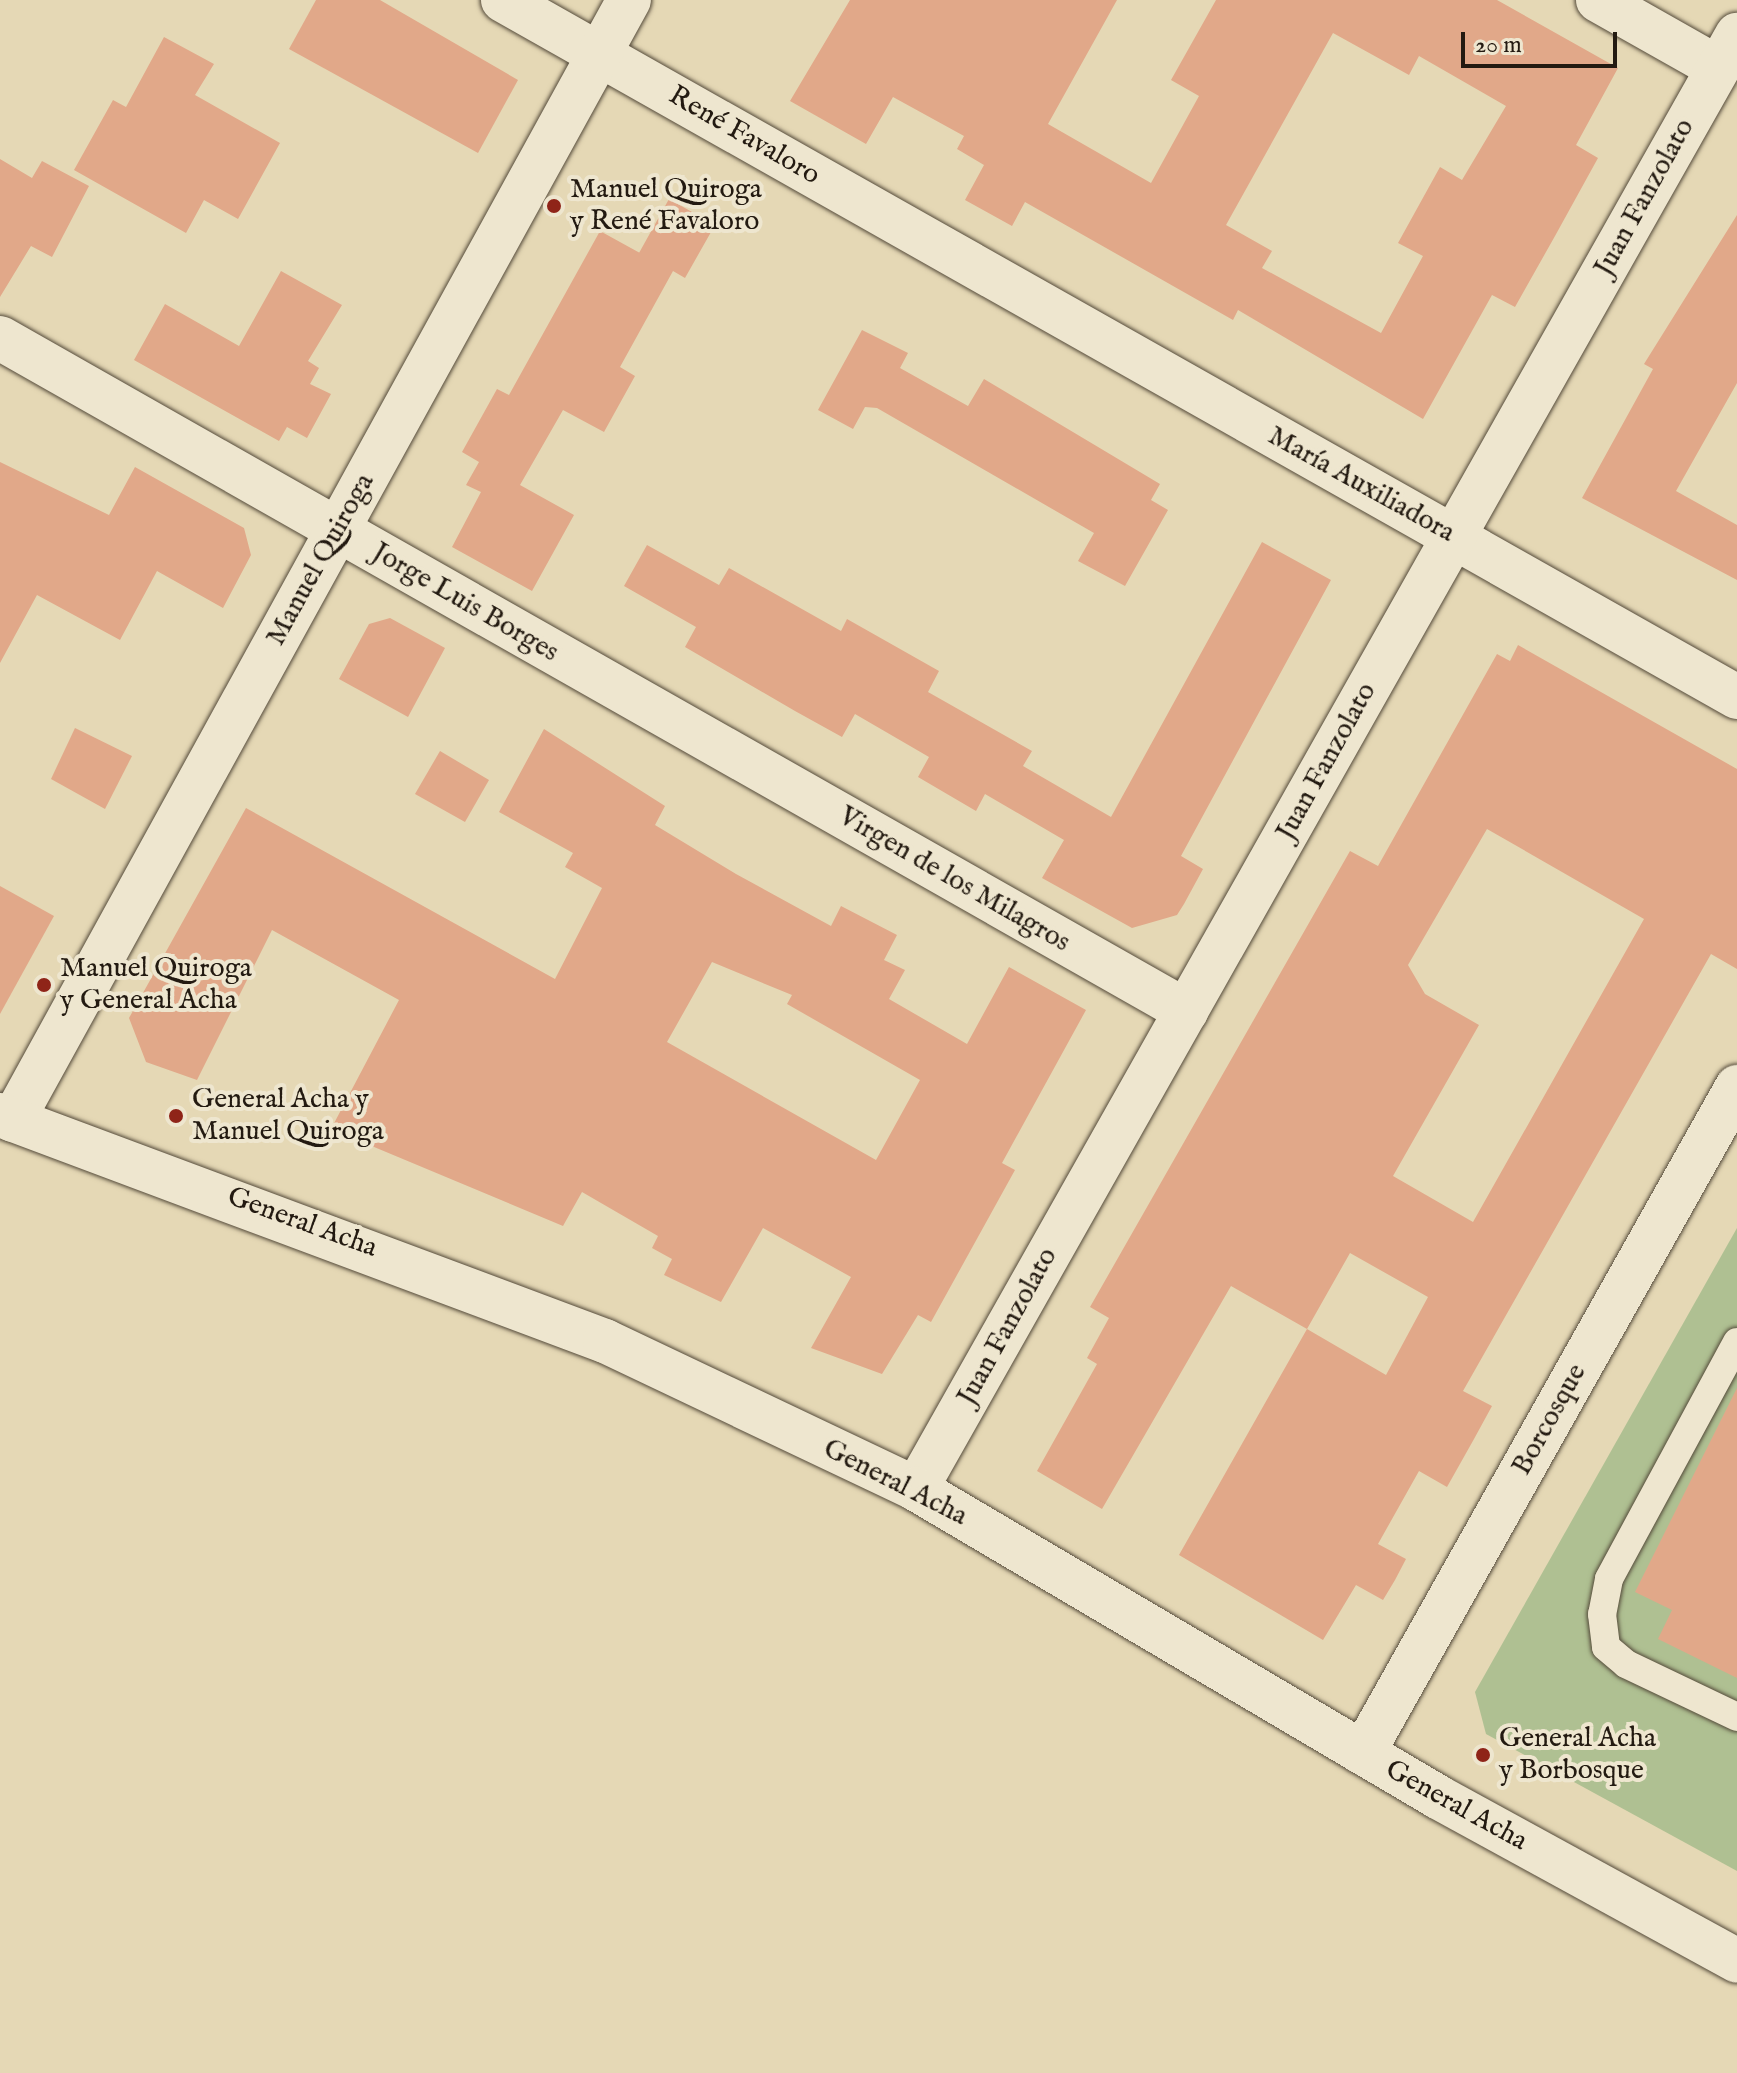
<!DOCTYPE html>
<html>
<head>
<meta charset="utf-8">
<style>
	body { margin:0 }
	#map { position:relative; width:1737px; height:2073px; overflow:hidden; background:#e5d8b5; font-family:"IM FELL English",serif }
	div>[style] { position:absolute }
	.green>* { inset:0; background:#afc092 }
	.building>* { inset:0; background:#e1a889 }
	.roads { filter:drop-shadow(0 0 2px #544a3a) drop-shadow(0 0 2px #544a3a) }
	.service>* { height:28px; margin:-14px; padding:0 14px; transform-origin:14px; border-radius:14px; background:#eee6cf }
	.minor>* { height:44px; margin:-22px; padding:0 22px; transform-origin:22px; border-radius:22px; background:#eee6cf }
	.secondary>* { height:44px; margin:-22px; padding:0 22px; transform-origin:22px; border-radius:22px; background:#eee6cf }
	.dots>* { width:22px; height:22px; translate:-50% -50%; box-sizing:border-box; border:4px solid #eee6cf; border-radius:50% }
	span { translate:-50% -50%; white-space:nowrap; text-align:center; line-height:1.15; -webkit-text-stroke:8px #eee6cf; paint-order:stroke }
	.street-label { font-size:28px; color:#231a11 }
	.poi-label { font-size:28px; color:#231a11 }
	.left { translate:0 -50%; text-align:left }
	.scale { position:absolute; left:1461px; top:32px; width:156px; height:36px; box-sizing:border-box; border:4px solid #231a11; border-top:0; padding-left:10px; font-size:24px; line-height:28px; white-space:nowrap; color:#231a11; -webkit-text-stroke:6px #eee6cf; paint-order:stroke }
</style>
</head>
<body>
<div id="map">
	<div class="green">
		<i style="clip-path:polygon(1737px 1228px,1737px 1871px,1486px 1734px,1475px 1692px)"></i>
	</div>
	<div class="building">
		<i style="clip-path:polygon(316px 0,380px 0,518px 80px,478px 153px,289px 49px)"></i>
		<i style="clip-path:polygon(evenodd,850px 0,1117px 0,1048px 124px,1151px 183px,1199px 96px,1171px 80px,1216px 0,1497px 0,1618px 68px,1576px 145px,1598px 158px,1555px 236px,1515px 307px,1492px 295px,1423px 419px,1238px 310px,1233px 320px,1025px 202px,1012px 226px,965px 200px,984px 165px,957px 149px,964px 136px,893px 97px,866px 144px,790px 101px,850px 0,1333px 33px,1409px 75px,1419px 56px,1506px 106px,1462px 180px,1440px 167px,1398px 243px,1423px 256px,1381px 333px,1262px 268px,1272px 251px,1226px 225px,1333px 33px)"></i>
		<i style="clip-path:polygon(164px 37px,214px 64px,195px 95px,280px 143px,238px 219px,204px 200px,186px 233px,74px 170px,113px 100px,126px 107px)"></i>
		<i style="clip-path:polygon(0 159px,32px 178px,42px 161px,89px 186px,52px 257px,31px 246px,0 297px)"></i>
		<i style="clip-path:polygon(669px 199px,715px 225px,685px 278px,673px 271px,620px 367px,635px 376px,604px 432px,563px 410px,520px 485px,574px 515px,532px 591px,452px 547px,481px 492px,466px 485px,479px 462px,462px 452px,497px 389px,509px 395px,600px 231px,669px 269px,639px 253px)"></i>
		<i style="clip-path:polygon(1737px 215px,1737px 383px,1676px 491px,1737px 525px,1737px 580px,1582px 498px,1653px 369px,1644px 364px)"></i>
		<i style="clip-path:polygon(281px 271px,342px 305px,308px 361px,319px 368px,310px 384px,331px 394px,307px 438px,287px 427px,279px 441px,134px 360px,165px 304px,239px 346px)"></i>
		<i style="clip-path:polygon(862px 330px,908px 353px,900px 368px,968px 406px,984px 379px,1160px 484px,1151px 500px,1168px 510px,1125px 586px,1078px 561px,1094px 533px,877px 408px,865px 407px,853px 429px,818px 410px)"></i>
		<i style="clip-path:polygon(0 462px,109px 515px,135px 467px,244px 528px,251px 555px,223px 608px,157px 571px,120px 640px,37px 595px,0 663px)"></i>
		<i style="clip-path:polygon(1262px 542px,1331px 580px,1181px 856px,1203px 869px,1184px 904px,1177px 915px,1132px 928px,1042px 878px,1064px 840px,985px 794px,976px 811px,918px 777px,929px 757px,855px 714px,842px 737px,795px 711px,685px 647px,696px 627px,624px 586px,647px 545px,719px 585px,729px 568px,841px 631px,847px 619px,939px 671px,928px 692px,1032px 751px,1023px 766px,1111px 817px)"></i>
		<i style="clip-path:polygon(390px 618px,445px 648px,408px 717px,339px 679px,369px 624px)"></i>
		<i style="clip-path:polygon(evenodd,1518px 645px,1737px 769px,1737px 969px,1711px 954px,1463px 1391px,1492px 1406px,1474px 1439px,1447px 1487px,1419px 1471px,1378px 1544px,1406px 1559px,1395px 1580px,1383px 1600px,1356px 1585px,1323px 1640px,1179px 1555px,1307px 1329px,1231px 1286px,1102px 1509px,1037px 1471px,1097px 1364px,1087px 1358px,1109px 1318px,1090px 1307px,1350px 851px,1378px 866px,1497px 654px,1510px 661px,1518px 645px,1487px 829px,1644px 919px,1473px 1222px,1393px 1176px,1479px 1025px,1425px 994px,1408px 965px,1487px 829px,1518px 645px,1350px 1253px,1428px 1297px,1386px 1375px,1307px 1329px,1350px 1253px)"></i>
		<i style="clip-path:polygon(75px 728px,132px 756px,105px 809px,51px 779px)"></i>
		<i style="clip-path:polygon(evenodd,544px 729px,665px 806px,655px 825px,736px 874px,831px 926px,841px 906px,897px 935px,884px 960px,905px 970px,889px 999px,967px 1044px,1009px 967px,1086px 1010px,1002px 1163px,1015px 1170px,931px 1322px,918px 1315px,882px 1374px,811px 1348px,851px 1277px,763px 1228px,721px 1302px,664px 1275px,672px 1259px,652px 1248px,658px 1236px,582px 1192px,563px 1226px,331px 1129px,399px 1000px,272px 930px,197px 1080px,146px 1062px,129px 1018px,246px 808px,555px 979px,602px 888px,565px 867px,573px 853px,499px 812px,544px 729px,712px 962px,792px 995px,787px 1004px,920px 1080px,876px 1160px,667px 1042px,712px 962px)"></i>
		<i style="clip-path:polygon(440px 751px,489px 780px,465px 822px,415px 794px)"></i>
		<i style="clip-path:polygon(0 886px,54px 916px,0 1014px)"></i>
		<i style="clip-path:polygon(1737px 1388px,1737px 1678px,1658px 1639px,1672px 1610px,1635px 1592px)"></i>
	</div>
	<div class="roads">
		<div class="service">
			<i style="left:1737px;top:1342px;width:269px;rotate:118.4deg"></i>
			<i style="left:1609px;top:1579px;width:36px;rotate:101deg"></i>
			<i style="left:1602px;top:1614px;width:33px;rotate:83deg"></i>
			<i style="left:1606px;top:1647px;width:26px;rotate:40deg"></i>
			<i style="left:1626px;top:1664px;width:123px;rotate:25.5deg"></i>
		</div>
		<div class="minor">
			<i style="left:503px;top:0;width:1417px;rotate:29.46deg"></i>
			<i style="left:1598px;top:0;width:138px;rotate:29.5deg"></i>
			<i style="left:0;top:338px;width:1364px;rotate:29.57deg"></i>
			<i style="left:13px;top:1120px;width:1278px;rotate:-61.19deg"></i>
			<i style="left:916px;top:1489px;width:1670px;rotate:-60.55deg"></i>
			<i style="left:1363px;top:1753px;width:764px;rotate:-60.68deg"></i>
		</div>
		<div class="secondary">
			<i style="left:0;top:1115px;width:646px;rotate:20.48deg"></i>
			<i style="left:605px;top:1341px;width:344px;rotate:25.4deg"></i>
			<i style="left:916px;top:1489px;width:606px;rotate:30.54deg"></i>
			<i style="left:1438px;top:1797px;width:341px;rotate:28.7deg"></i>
		</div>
	</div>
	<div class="dots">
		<i style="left:554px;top:206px;background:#8f2418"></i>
		<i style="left:44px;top:985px;background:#8f2418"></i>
		<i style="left:176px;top:1116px;background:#8f2418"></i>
		<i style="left:1483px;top:1755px;background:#8f2418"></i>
	</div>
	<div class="street-label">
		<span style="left:744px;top:136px;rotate:30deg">René Favaloro</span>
		<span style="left:1645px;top:198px;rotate:-61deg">Juan Fanzolato</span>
		<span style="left:1361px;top:485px;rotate:29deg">María Auxiliadora</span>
		<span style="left:321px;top:560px;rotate:-61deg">Manuel Quiroga</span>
		<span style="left:465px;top:603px;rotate:30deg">Jorge Luis Borges</span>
		<span style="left:1327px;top:762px;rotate:-61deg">Juan Fanzolato</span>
		<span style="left:954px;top:880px;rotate:30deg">Virgen de los Milagros</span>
		<span style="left:302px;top:1223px;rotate:20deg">General Acha</span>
		<span style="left:1008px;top:1327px;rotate:-61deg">Juan Fanzolato</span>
		<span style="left:1550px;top:1420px;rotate:-61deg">Borcosque</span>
		<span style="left:895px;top:1483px;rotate:27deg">General Acha</span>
		<span style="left:1456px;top:1806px;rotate:29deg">General Acha</span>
	</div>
	<div class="poi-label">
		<span class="left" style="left:570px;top:206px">Manuel Quiroga<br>y René Favaloro</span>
		<span class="left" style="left:60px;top:985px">Manuel Quiroga<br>y General Acha</span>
		<span class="left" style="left:192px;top:1116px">General Acha y<br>Manuel Quiroga</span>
		<span class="left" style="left:1499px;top:1755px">General Acha<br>y Borbosque</span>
	</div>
	<div class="scale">20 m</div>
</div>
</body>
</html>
